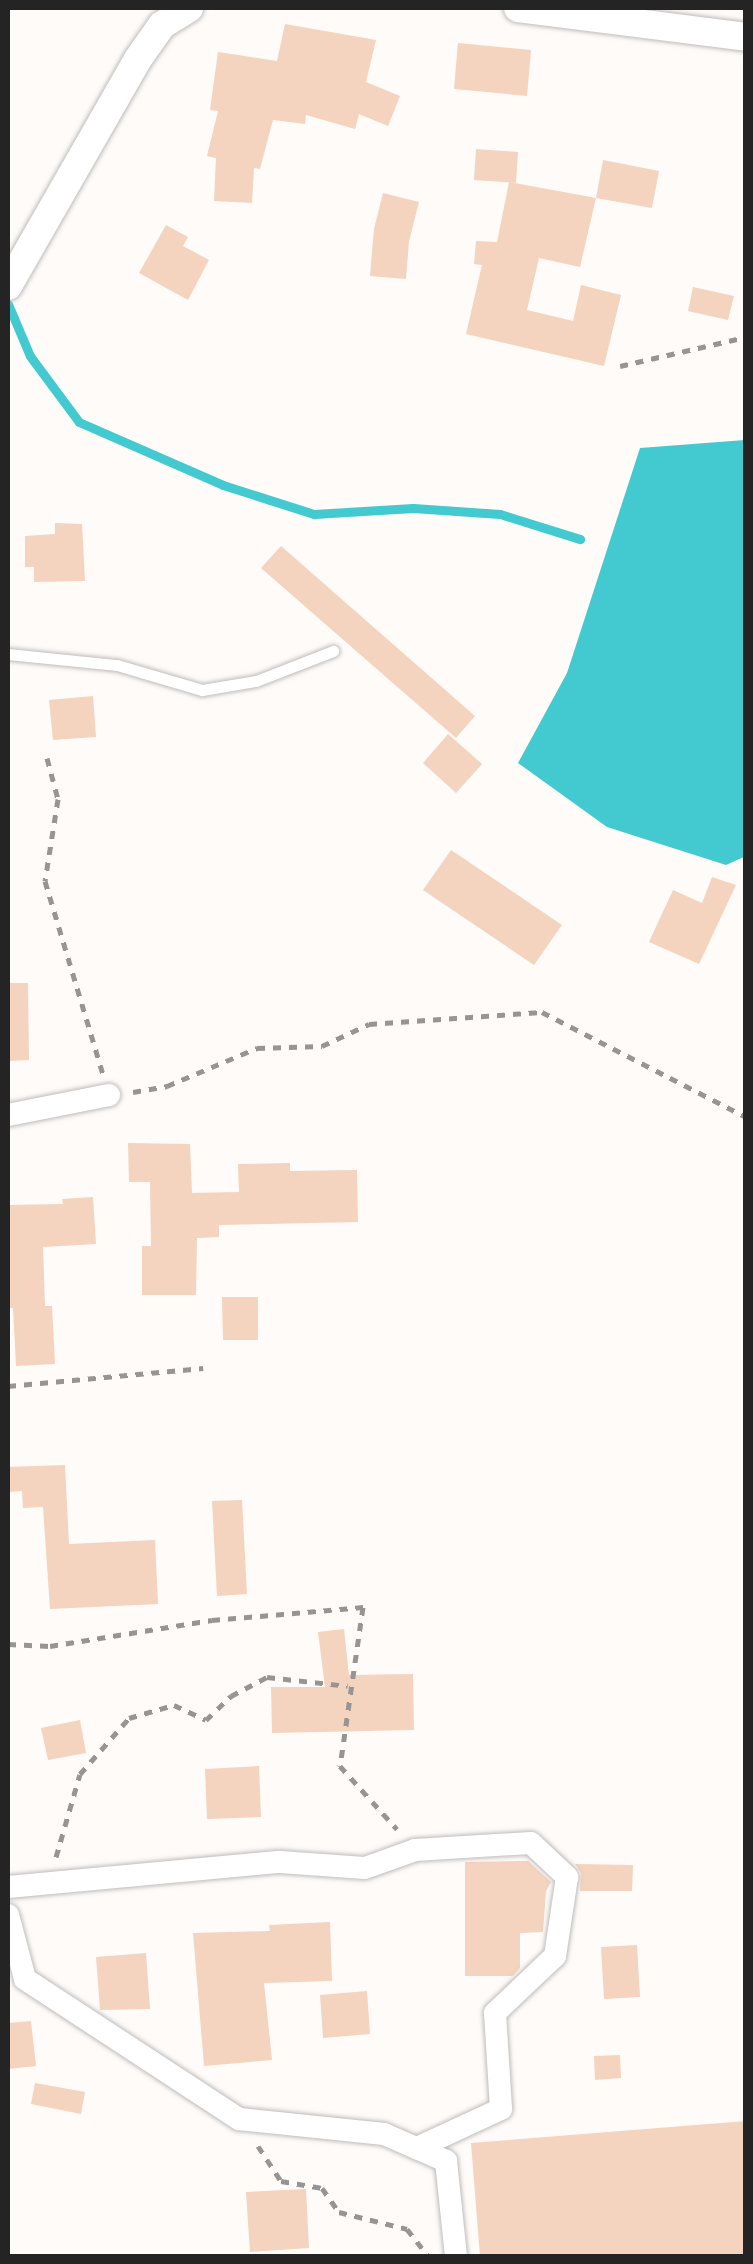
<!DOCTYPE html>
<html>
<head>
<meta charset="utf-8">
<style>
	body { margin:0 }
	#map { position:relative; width:753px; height:2264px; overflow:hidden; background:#fefbf9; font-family:"Zilla Slab",serif }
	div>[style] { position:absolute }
	.water>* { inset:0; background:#43c9d0 }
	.stream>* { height:9px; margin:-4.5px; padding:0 4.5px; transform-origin:4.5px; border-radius:4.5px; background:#43c9d0 }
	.building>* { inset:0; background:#f4d3bf }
	.path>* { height:5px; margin-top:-2.5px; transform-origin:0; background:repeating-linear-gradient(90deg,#979594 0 8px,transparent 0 16px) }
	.roads { filter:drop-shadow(0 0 2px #bfbcba) drop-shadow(0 0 2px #bfbcba) }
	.service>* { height:11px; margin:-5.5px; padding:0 5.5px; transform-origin:5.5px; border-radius:5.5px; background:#fff }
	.minor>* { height:22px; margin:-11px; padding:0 11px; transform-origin:11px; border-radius:11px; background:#fff }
	.tertiary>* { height:28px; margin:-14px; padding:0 14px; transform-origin:14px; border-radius:14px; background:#fff }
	span { translate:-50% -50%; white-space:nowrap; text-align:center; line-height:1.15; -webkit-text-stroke:8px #fefbf9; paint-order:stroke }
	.frame { position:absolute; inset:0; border:10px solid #252424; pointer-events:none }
</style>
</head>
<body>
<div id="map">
	<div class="water">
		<i style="clip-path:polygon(745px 440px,746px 856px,726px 865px,607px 827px,518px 763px,567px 673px,640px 448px)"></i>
	</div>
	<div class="stream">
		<i style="left:8px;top:304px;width:56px;rotate:67.1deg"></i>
		<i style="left:30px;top:356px;width:82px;rotate:53.4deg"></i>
		<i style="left:79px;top:422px;width:157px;rotate:23.6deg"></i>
		<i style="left:223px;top:485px;width:96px;rotate:17.7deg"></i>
		<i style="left:314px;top:514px;width:99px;rotate:-3.5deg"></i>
		<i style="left:413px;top:508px;width:87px;rotate:3.9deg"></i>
		<i style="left:500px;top:514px;width:84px;rotate:17.4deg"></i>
	</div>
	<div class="building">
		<i style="clip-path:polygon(285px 24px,376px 40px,366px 82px,400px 96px,388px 126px,359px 114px,355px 129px,306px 115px,305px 124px,273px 120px,260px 169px,254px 168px,252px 203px,214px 201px,216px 158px,207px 156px,218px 111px,210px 110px,218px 52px,277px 61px)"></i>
		<i style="clip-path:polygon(458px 43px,531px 50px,527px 96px,454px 89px)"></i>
		<i style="clip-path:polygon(476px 149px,518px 152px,516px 183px,474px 180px)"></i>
		<i style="clip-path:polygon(603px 160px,659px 171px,652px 208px,596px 198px)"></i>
		<i style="clip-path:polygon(509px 182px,596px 198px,580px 267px,539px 258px,527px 310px,573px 321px,581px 285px,621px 295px,604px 366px,466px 334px,482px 265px,474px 264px,476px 241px,497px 242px)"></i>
		<i style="clip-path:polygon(383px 193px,419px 202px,409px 241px,406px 279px,370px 276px,374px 229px)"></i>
		<i style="clip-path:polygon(166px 225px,188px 237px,183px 246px,209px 260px,188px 300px,139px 273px)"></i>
		<i style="clip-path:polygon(693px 287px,734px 296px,728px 320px,688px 311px)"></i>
		<i style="clip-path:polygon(55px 523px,82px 524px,85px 581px,34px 582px,34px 567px,25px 567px,25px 536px,55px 534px)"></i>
		<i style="clip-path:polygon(281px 546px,475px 716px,456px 738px,261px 568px)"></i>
		<i style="clip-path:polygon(93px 696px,96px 737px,53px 740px,49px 700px)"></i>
		<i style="clip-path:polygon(448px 734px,482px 764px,456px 793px,423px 763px)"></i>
		<i style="clip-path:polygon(451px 850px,562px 925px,534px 965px,423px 890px)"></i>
		<i style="clip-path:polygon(712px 877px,736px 885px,699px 964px,649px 942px,673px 890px,702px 903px)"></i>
		<i style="clip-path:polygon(8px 983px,28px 983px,29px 1060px,8px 1061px)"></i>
		<i style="clip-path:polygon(128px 1143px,190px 1144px,192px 1193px,239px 1192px,238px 1164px,290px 1163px,290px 1171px,357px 1170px,358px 1222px,219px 1225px,219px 1237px,197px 1238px,196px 1295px,142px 1295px,142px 1246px,151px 1246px,150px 1182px,129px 1182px)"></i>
		<i style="clip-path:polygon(93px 1197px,96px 1244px,43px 1247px,45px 1306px,52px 1306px,55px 1364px,16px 1366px,13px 1308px,8px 1308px,8px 1205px,63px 1204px,62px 1199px)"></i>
		<i style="clip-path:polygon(222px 1297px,258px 1297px,258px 1340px,223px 1340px)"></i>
		<i style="clip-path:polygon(65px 1465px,69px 1544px,155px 1540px,158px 1604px,50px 1609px,43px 1507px,23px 1508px,22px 1491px,8px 1492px,8px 1467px)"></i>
		<i style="clip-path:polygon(242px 1500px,247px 1594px,217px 1596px,212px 1501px)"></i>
		<i style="clip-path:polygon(344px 1629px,349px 1675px,413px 1674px,414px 1730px,272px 1733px,271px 1687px,325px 1687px,318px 1632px)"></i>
		<i style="clip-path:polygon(80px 1720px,86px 1753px,48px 1760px,41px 1728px)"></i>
		<i style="clip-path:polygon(259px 1766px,261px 1817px,207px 1819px,205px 1769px)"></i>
		<i style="clip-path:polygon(520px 1861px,528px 1861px,551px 1882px,546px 1891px,543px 1932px,520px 1933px,520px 1968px,513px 1976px,465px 1976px,465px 1862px)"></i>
		<i style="clip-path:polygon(575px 1864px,633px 1865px,632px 1891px,580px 1891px,581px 1873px)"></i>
		<i style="clip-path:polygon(330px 1922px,332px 1981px,264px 1983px,272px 2060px,204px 2066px,193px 1933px,270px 1931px,269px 1925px)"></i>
		<i style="clip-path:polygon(637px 1945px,640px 1997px,604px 1999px,601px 1947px)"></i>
		<i style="clip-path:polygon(146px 1953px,150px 2009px,100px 2010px,96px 1957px)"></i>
		<i style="clip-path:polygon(367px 1991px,370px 2034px,323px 2038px,320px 1995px)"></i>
		<i style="clip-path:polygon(31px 2021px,36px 2066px,8px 2069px,8px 2023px)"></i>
		<i style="clip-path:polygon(620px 2055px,621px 2078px,595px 2080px,594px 2056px)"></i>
		<i style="clip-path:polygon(35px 2083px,85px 2092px,81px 2114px,31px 2104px)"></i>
		<i style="clip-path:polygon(746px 2121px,746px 2256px,480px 2256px,471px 2143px)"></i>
		<i style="clip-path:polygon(306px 2189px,309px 2248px,250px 2252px,246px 2192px)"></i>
	</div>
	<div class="path">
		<i style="left:620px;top:366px;width:129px;rotate:-13deg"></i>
		<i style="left:47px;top:758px;width:42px;rotate:75deg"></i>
		<i style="left:58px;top:799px;width:83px;rotate:99deg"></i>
		<i style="left:45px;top:881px;width:202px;rotate:73.3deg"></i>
		<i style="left:133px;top:1092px;width:35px;rotate:-10deg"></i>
		<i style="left:167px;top:1086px;width:98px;rotate:-22.9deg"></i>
		<i style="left:257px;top:1048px;width:65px;rotate:-1.8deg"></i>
		<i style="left:322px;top:1046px;width:52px;rotate:-25.1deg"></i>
		<i style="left:369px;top:1024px;width:173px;rotate:-4deg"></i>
		<i style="left:542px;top:1012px;width:229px;rotate:27.2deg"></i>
		<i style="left:8px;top:1386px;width:196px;rotate:-5.3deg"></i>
		<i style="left:8px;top:1644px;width:42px;rotate:2.7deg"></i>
		<i style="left:50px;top:1646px;width:164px;rotate:-9.1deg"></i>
		<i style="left:212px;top:1620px;width:152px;rotate:-4.9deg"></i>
		<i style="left:363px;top:1607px;width:161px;rotate:98.2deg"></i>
		<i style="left:340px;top:1766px;width:85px;rotate:47.9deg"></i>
		<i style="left:56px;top:1857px;width:86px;rotate:-73.9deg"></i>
		<i style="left:80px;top:1774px;width:74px;rotate:-48.8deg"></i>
		<i style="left:129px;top:1718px;width:47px;rotate:-16.1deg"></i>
		<i style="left:174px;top:1705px;width:35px;rotate:25deg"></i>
		<i style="left:206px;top:1720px;width:35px;rotate:-44deg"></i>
		<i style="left:231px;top:1696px;width:41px;rotate:-27.8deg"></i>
		<i style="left:267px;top:1677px;width:81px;rotate:6.3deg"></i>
		<i style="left:258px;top:2146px;width:42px;rotate:56.7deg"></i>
		<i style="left:281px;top:2181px;width:42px;rotate:9.7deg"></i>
		<i style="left:322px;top:2188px;width:29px;rotate:55deg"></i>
		<i style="left:339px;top:2212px;width:70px;rotate:14deg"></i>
		<i style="left:407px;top:2229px;width:34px;rotate:52deg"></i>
	</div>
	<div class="roads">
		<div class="service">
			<i style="left:8px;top:654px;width:110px;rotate:5.8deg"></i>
			<i style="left:117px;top:665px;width:89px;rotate:16.4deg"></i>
			<i style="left:202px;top:690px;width:55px;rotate:-9.5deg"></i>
			<i style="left:256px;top:681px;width:83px;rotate:-21.3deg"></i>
		</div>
		<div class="minor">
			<i style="left:8px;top:1115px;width:103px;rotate:-11.2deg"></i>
			<i style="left:8px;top:1887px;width:273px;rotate:-5.3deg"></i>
			<i style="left:280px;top:1862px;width:85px;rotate:4deg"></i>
			<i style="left:365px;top:1868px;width:53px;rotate:-19.8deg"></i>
			<i style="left:415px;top:1850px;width:116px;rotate:-3.5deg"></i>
			<i style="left:531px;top:1843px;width:50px;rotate:43.4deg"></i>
			<i style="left:567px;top:1877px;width:80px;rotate:98.6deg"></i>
			<i style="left:555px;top:1956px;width:83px;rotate:136.5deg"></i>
			<i style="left:495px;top:2013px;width:96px;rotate:86.4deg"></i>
			<i style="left:501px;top:2109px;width:93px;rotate:155.1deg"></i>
			<i style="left:8px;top:1915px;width:66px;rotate:75.1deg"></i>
			<i style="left:25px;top:1979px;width:256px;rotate:33.2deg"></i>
			<i style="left:239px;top:2119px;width:146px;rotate:5.9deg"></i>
			<i style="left:384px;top:2134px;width:68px;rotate:23.5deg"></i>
			<i style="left:446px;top:2161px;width:96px;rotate:84deg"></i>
		</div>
		<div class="tertiary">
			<i style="left:518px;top:8px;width:230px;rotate:7.2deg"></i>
			<i style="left:8px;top:286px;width:262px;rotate:-60.2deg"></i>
			<i style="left:138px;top:59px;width:42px;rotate:-54.8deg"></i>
			<i style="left:162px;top:25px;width:32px;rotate:-32deg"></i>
		</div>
	</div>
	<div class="frame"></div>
</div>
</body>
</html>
